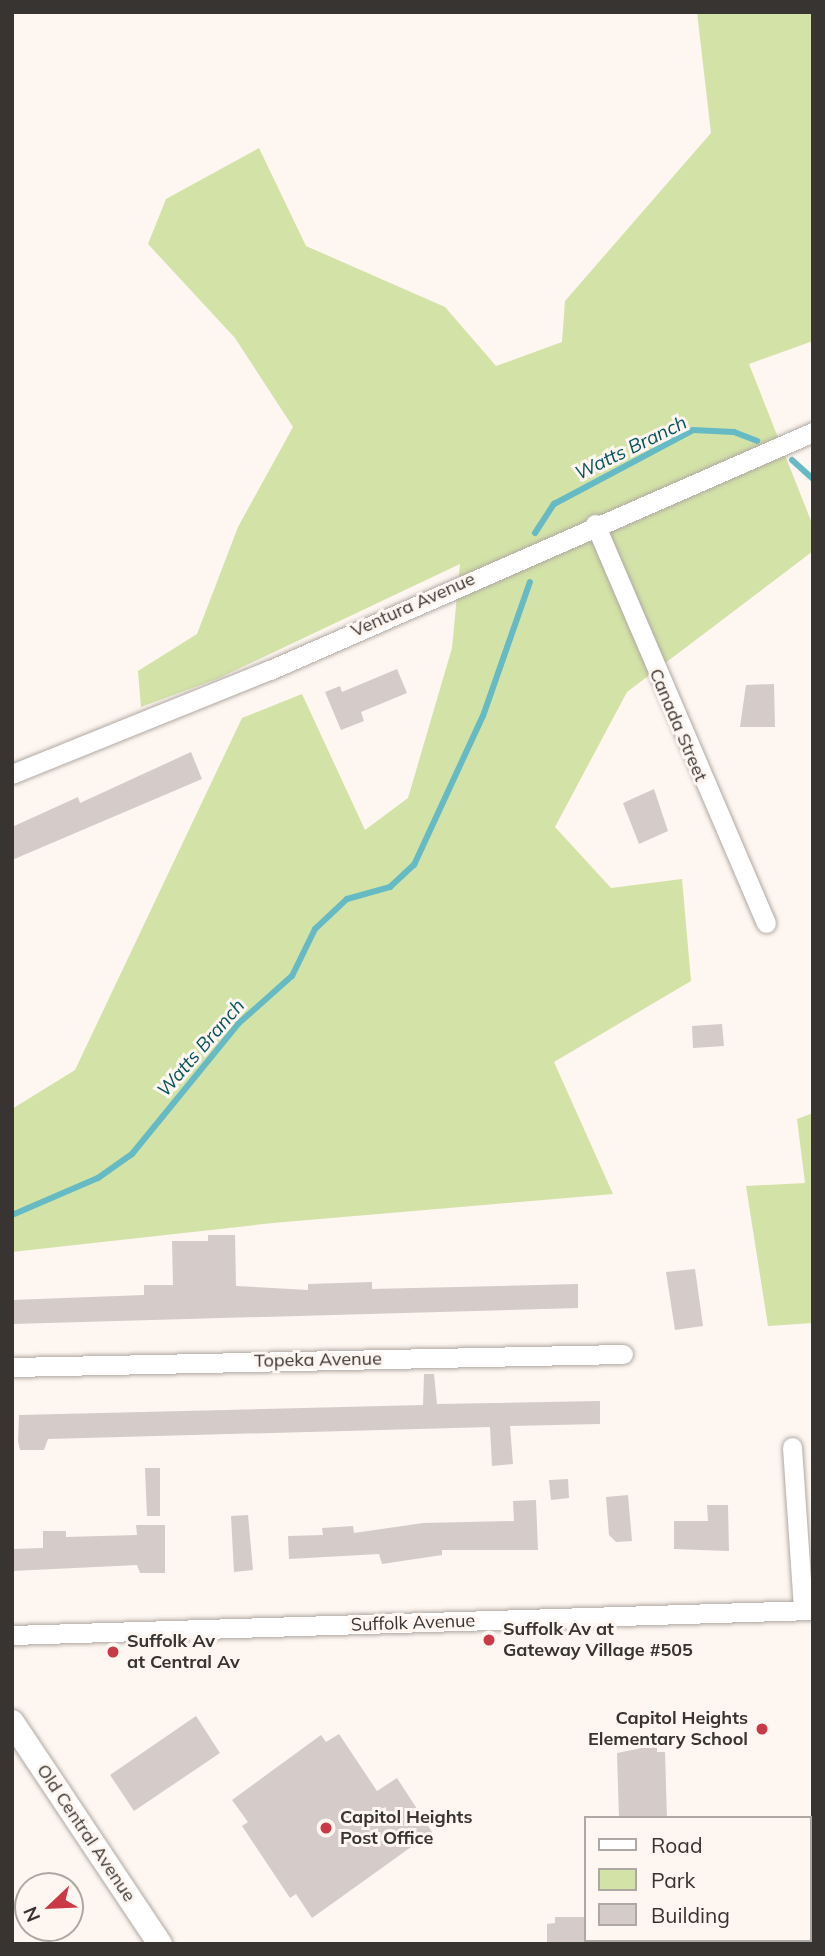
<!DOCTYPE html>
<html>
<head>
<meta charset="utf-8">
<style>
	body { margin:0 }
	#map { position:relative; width:825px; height:1956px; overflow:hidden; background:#fef6f0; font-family:Mulish,sans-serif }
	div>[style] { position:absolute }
	.green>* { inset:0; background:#d3e2a7 }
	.stream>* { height:6px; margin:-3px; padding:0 3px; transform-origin:3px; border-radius:3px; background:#66bac3 }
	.building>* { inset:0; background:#d5cbc8 }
	.roads { filter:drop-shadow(0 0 2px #afa8a2) drop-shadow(0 0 2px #afa8a2) }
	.minor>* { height:19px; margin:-9.5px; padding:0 9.5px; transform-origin:9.5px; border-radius:9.5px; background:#fff }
	.major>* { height:24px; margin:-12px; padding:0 12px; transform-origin:12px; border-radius:12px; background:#fff }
	.dots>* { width:19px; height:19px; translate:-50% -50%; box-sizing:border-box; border:4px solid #fef6f0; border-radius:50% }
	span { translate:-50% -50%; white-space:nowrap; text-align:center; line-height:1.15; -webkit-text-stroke:6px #fef6f0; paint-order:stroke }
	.street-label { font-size:18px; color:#373431 }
	.poi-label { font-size:18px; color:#373431; font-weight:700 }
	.left { translate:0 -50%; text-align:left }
	.right { translate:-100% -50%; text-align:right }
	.water-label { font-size:19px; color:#07545c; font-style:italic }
	.frame { position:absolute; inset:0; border:14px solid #373431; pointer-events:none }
	.legend { position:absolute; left:584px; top:1816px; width:228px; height:126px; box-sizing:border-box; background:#fef6f0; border:2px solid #aea8a4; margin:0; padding:9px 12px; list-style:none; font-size:21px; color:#373431 }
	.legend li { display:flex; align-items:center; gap:14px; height:35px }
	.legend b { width:35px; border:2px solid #aea8a4 }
	.north { position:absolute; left:14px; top:1872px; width:70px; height:70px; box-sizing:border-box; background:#fef6f0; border:2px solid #aea8a4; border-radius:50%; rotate:247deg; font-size:19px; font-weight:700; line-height:28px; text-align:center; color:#373431 }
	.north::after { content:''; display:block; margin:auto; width:24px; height:32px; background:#ca3a44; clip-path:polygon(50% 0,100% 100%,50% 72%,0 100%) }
</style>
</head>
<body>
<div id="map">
	<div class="green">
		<i style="clip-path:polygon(697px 12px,813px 12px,813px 341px,749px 364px,813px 526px,813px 551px,627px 692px,555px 827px,611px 888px,682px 879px,691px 981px,554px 1062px,613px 1194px,273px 1223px,12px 1252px,12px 1109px,75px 1070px,242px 718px,302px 694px,365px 830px,408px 798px,452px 648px,460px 564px,217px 679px,141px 707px,138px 671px,197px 634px,238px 527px,293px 427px,235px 338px,148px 244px,166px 199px,259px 148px,306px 246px,445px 307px,496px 366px,562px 342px,565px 301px,711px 133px)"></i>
		<i style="clip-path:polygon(813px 1113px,813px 1323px,768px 1326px,746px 1186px,805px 1183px,797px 1119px)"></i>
	</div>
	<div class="stream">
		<i style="left:792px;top:460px;width:28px;rotate:42deg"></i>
		<i style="left:535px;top:533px;width:35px;rotate:-57deg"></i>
		<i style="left:554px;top:504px;width:157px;rotate:-28deg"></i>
		<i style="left:693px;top:430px;width:41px;rotate:2.8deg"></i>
		<i style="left:734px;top:432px;width:25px;rotate:21deg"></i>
		<i style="left:12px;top:1215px;width:94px;rotate:-23.3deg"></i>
		<i style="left:98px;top:1178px;width:42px;rotate:-35.2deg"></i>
		<i style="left:132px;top:1154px;width:169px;rotate:-50.8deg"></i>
		<i style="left:239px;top:1023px;width:71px;rotate:-41.6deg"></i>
		<i style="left:292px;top:976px;width:52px;rotate:-63.9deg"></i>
		<i style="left:315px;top:929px;width:44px;rotate:-43.2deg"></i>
		<i style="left:347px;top:899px;width:45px;rotate:-15.6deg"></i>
		<i style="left:390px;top:887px;width:33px;rotate:-43deg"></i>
		<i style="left:414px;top:865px;width:164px;rotate:-65.2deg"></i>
		<i style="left:483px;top:716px;width:142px;rotate:-70.7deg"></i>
	</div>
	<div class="building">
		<i style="clip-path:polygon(397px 669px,407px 693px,361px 712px,364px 721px,341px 730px,325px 692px,340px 686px,342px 692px)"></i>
		<i style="clip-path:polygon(774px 684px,775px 727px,740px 727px,746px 685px)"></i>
		<i style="clip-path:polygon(191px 752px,202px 779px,12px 860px,12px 827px,78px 797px,80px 803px)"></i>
		<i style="clip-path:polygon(654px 789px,668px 831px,639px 844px,623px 803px)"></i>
		<i style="clip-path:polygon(722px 1024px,724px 1046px,693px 1048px,692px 1026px)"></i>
		<i style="clip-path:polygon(208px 1235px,235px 1235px,236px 1286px,308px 1290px,308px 1284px,372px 1282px,372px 1289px,578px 1284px,578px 1308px,12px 1324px,12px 1300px,144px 1295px,144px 1285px,173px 1285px,172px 1241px,208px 1241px)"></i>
		<i style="clip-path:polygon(695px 1269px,703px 1326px,675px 1330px,666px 1272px)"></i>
		<i style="clip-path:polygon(424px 1374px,434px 1374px,437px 1404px,600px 1401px,600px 1424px,510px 1426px,513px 1464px,492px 1466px,490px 1427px,48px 1439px,44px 1450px,20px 1450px,18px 1441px,19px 1415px,423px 1405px)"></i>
		<i style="clip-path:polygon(145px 1468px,160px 1468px,160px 1516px,147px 1516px)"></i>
		<i style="clip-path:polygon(568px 1479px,569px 1498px,551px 1500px,549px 1480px)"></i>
		<i style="clip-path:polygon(628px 1495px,632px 1541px,616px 1542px,609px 1535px,606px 1497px)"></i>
		<i style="clip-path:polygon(536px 1500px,538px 1550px,442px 1550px,442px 1555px,382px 1564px,379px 1554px,289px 1559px,288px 1536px,323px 1535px,322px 1528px,353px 1526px,354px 1533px,423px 1523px,514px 1521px,513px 1501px)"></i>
		<i style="clip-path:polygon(707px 1505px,728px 1505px,729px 1551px,674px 1549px,674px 1521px,708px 1521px)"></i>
		<i style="clip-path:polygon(248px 1515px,253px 1570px,234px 1572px,231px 1516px)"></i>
		<i style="clip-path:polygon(136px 1525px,165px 1525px,165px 1573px,140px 1573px,137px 1565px,12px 1571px,12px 1549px,43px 1548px,43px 1531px,66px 1531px,66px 1537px,137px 1535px)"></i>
		<i style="clip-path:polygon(196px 1716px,220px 1753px,134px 1811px,110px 1775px)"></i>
		<i style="clip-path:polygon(339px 1734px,377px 1791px,397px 1778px,432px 1832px,312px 1918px,296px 1894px,290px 1898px,242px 1826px,248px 1822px,232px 1800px,321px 1735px,326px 1742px)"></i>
		<i style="clip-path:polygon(657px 1745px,657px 1752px,665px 1752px,667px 1818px,619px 1818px,617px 1753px)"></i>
		<i style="clip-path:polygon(555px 1917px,585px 1917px,585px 1944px,547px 1944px,547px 1924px,555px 1923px)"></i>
	</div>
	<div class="roads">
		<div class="minor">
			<i style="left:595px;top:524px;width:434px;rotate:66.8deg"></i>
			<i style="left:12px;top:774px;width:278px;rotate:-22deg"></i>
			<i style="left:270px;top:670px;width:593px;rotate:-23.67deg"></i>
			<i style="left:12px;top:1367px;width:611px;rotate:-1.22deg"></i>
			<i style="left:792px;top:1447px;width:163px;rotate:86.1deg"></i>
			<i style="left:12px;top:1635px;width:801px;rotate:-1.79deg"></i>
		</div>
		<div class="major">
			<i style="left:12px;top:1722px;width:267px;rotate:56.3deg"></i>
		</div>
	</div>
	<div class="dots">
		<i style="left:489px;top:1640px;background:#ca3a44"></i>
		<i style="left:113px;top:1652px;background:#ca3a44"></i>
		<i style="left:762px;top:1729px;background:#ca3a44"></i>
		<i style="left:326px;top:1828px;background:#ca3a44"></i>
	</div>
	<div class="street-label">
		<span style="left:413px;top:605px;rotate:-24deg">Ventura Avenue</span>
		<span style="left:678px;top:725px;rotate:67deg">Canada Street</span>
		<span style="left:318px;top:1360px;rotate:-1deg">Topeka Avenue</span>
		<span style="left:413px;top:1623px;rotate:-2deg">Suffolk Avenue</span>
		<span style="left:86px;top:1833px;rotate:56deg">Old Central Avenue</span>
	</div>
	<div class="poi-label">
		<span class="left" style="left:503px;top:1640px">Suffolk Av at<br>Gateway Village #505</span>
		<span class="left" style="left:127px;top:1652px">Suffolk Av<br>at Central Av</span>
		<span class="right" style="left:748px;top:1729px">Capitol Heights<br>Elementary School</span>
		<span class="left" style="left:340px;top:1828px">Capitol Heights<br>Post Office</span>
	</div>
	<div class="water-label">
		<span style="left:631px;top:448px;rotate:-26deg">Watts Branch</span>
		<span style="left:201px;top:1048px;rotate:-49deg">Watts Branch</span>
	</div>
	<div class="frame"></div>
	<ul class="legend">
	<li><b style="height:9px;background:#fff"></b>Road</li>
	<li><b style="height:19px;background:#d3e2a7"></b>Park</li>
	<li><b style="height:19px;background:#d5cbc8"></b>Building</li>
	</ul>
	<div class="north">N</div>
</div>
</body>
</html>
